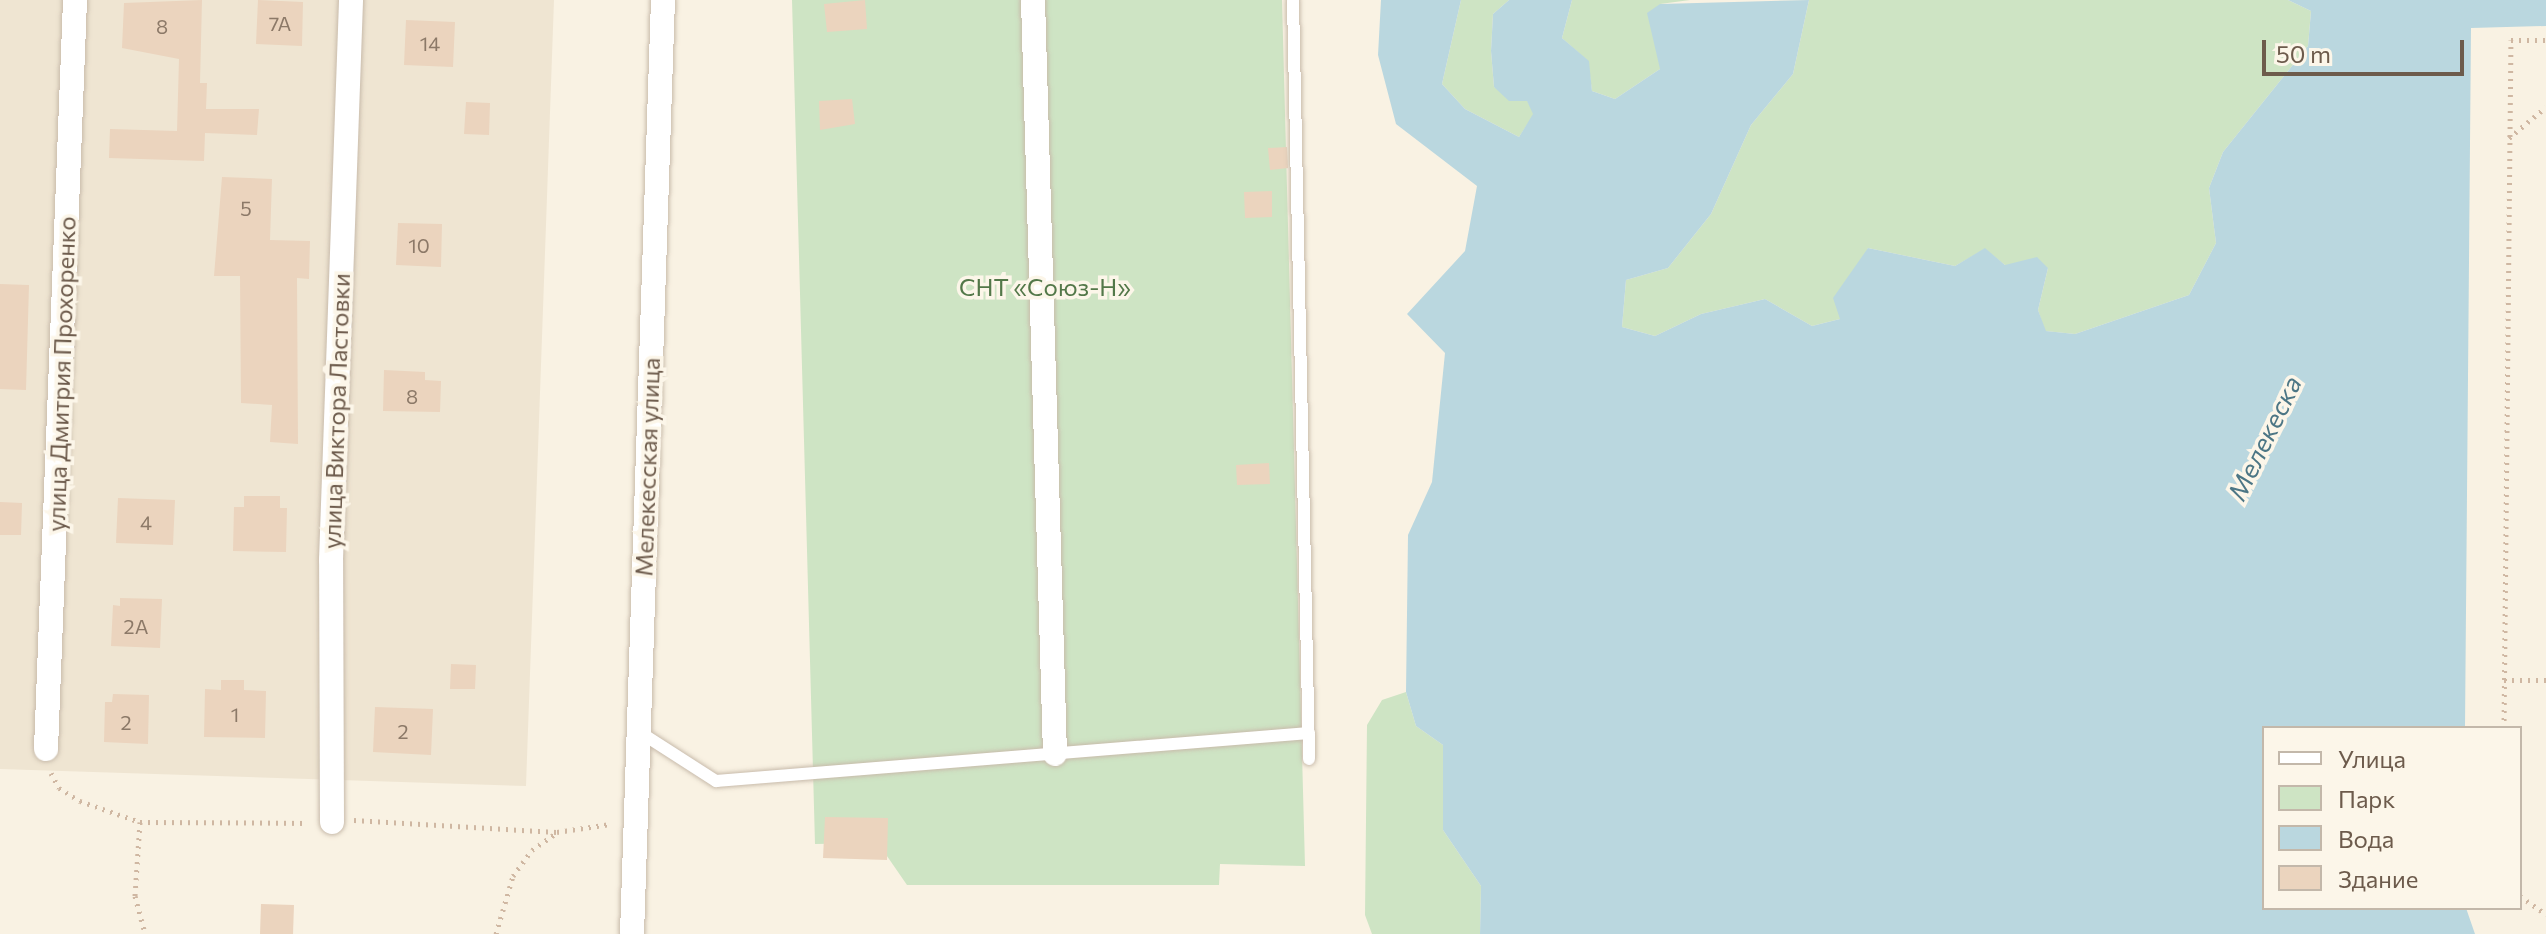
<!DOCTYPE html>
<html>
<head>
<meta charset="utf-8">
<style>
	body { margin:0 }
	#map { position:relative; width:2546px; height:934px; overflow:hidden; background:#f9f2e3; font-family:Commissioner,sans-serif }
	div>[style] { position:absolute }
	.residential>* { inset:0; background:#efe5d2 }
	.green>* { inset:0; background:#cee4c4 }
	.water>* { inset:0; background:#bad7df }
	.building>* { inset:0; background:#ebd4be }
	.path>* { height:5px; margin-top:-2.5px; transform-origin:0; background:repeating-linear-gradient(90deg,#cfb7a2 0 2px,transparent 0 8px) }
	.roads { filter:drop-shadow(0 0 2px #c8bbab) drop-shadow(0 0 2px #c8bbab) }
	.lane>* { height:12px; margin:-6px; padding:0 6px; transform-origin:6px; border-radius:6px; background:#fff }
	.street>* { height:24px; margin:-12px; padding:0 12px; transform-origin:12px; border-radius:12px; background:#fff }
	span { translate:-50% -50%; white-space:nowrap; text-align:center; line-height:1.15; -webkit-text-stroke:7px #fcf6e9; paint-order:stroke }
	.number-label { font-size:20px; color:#8c7968 }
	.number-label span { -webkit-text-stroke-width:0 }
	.park-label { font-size:24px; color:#537849 }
	.street-label { font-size:24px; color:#6d5b4c }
	.water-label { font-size:26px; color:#4c7685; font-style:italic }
	.legend { position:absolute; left:2262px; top:726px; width:260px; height:184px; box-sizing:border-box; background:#fcf6e9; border:2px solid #c3b8aa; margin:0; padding:10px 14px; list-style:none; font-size:24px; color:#6d5b4c }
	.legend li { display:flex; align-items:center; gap:16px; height:40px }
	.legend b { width:40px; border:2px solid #c3b8aa }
	.scale { position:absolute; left:2262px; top:40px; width:202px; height:36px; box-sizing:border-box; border:4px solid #6d5b4c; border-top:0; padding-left:10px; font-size:24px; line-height:28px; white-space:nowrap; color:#6d5b4c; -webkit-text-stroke:6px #fcf6e9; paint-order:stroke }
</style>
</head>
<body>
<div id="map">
	<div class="residential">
		<i style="clip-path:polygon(0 0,554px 0,526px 786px,0 769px)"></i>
	</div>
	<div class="green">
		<i style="clip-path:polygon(792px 0,1282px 0,1305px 866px,1220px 864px,1219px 885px,907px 885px,878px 843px,815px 844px)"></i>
		<i style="clip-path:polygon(1461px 0,1509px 0,1493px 14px,1491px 51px,1494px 87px,1527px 100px,1534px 114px,1519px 137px,1465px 109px,1442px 84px)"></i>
		<i style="clip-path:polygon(1572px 0,1690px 0,1660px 4px,1660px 69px,1615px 99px,1592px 91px,1588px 61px,1562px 38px)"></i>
		<i style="clip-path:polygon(1809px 0,2288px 0,2311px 11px,2308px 46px,2223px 152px,2209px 188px,2216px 243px,2189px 295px,2075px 334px,2045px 331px,2038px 310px,2048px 268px,2005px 265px,1985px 249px,1955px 266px,1868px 248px,1840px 319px,1812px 326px,1765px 299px,1701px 314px,1655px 336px,1622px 327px,1626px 280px,1668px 268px,1711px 214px,1751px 125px,1793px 74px)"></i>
		<i style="clip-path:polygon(1406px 692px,1416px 726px,1443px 745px,1443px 830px,1481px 886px,1480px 934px,1372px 934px,1365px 915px,1367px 725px,1382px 700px)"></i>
	</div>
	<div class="water">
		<i style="clip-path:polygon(1381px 0,1461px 0,1442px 84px,1465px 109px,1519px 137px,1533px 114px,1527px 101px,1509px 101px,1494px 87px,1491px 51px,1493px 14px,1509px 0,1572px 0,1562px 38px,1589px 61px,1592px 91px,1615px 99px,1660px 69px,1647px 13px,1660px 4px,1809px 0,1793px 74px,1751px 125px,1711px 214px,1668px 268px,1626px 280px,1622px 327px,1655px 336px,1701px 314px,1765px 299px,1812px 326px,1840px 319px,1833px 298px,1868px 248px,1955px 266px,1985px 248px,2005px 265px,2037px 257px,2048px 268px,2038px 310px,2046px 331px,2075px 334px,2189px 295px,2216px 243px,2209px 188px,2223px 152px,2308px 46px,2311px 11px,2288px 0,2546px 0,2546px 26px,2471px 28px,2465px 728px,2264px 728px,2264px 908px,2466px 908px,2475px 934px,1480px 934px,1481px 886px,1443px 830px,1443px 745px,1416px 726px,1406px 692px,1408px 535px,1432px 482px,1445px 353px,1407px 314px,1465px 251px,1477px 186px,1396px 124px,1378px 55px)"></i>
	</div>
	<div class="building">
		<i style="clip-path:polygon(202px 0,200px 83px,207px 83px,206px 109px,259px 109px,257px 135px,205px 133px,204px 161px,109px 158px,110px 129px,177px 131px,179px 59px,122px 48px,124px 3px)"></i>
		<i style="clip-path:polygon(258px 0,303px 2px,302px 46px,256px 44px)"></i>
		<i style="clip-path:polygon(865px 0,867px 29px,827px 32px,824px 4px)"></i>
		<i style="clip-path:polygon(406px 20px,455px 22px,453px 67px,404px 65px)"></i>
		<i style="clip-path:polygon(852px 99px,855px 124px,820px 130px,819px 101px)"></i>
		<i style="clip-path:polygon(466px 102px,490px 103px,489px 135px,464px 134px)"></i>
		<i style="clip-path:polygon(1287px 147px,1288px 168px,1270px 170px,1268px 148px)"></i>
		<i style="clip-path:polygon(222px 177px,272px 179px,270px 240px,310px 241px,309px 279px,297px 278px,298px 444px,270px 442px,272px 405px,241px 403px,240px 276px,214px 276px)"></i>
		<i style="clip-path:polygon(1272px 191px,1272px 217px,1245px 218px,1244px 192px)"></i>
		<i style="clip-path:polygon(398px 223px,442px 224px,441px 267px,396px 265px)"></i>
		<i style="clip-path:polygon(0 284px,29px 285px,26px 390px,0 389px)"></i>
		<i style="clip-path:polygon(384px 370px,425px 372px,425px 380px,441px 381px,440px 412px,383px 411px)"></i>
		<i style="clip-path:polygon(1269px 463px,1270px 484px,1237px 485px,1236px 465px)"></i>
		<i style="clip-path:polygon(244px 496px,280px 496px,280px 508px,287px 508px,286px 552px,233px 551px,234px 507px,244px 507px)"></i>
		<i style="clip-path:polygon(118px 498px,175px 500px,173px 545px,116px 543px)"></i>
		<i style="clip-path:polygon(0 502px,22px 503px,21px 535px,0 535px)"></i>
		<i style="clip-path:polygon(120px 598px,162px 599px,160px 648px,111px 646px,113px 605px,120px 606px)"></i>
		<i style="clip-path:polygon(451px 664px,476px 665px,475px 689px,450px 689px)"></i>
		<i style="clip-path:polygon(221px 680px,244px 680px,244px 690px,266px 691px,265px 738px,204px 737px,205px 689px,221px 690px)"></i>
		<i style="clip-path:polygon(113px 694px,149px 695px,148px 744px,104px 742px,105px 702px,112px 702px)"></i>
		<i style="clip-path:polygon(375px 707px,433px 709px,431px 755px,373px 752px)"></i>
		<i style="clip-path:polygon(825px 817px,888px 818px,887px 860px,823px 858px)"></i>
		<i style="clip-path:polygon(261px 904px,294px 905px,293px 934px,260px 934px)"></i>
	</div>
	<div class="path">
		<i style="left:2509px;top:138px;width:48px;rotate:-40deg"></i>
		<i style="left:2504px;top:680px;width:42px"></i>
		<i style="left:2504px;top:728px;width:688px;rotate:-89.42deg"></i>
		<i style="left:2511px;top:40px;width:35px"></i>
		<i style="left:51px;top:773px;width:17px;rotate:62deg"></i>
		<i style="left:59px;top:788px;width:25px;rotate:32deg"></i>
		<i style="left:80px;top:801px;width:64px;rotate:19.3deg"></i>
		<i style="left:140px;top:822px;width:168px;rotate:0.3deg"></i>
		<i style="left:354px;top:820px;width:203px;rotate:3.4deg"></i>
		<i style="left:557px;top:832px;width:54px;rotate:-8.6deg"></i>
		<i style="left:140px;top:822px;width:74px;rotate:93.9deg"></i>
		<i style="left:135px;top:896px;width:39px;rotate:75deg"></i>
		<i style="left:2520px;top:896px;width:32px;rotate:35deg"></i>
		<i style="left:496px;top:934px;width:60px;rotate:-73.7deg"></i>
		<i style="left:513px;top:876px;width:32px;rotate:-54deg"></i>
		<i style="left:532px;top:850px;width:29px;rotate:-35deg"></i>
	</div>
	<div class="roads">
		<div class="lane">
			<i style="left:1293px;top:0;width:759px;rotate:88.79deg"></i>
			<i style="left:638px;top:731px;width:93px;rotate:32.7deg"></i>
			<i style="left:716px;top:781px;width:595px;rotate:-4.63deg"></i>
		</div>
		<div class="street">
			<i style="left:1033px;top:0;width:754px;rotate:88.33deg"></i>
			<i style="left:46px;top:749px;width:750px;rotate:-87.78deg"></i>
			<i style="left:332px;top:822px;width:262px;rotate:-90.2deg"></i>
			<i style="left:331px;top:560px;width:560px;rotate:-87.95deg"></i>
			<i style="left:632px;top:934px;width:935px;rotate:-88.1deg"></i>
		</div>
	</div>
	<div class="number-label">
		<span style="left:280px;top:23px">7А</span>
		<span style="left:162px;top:26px">8</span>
		<span style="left:430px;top:43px">14</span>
		<span style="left:246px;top:208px">5</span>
		<span style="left:419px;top:245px">10</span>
		<span style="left:412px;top:396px">8</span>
		<span style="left:146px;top:522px">4</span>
		<span style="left:136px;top:626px">2А</span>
		<span style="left:235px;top:714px">1</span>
		<span style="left:126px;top:722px">2</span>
		<span style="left:403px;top:731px">2</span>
	</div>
	<div class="park-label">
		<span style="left:1045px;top:287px">СНТ «Союз-Н»</span>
	</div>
	<div class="street-label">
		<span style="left:61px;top:374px;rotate:-88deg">улица Дмитрия Прохоренко</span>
		<span style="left:336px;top:411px;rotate:-88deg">улица Виктора Ластовки</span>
		<span style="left:647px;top:467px;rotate:-88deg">Мелекесская улица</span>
	</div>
	<div class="water-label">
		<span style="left:2264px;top:438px;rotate:-64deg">Мелекеска</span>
	</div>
	<ul class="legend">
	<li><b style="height:10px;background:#fff"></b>Улица</li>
	<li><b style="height:22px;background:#cee4c4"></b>Парк</li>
	<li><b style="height:22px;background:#bad7df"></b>Вода</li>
	<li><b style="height:22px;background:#ebd4be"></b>Здание</li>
	</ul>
	<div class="scale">50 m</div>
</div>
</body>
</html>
